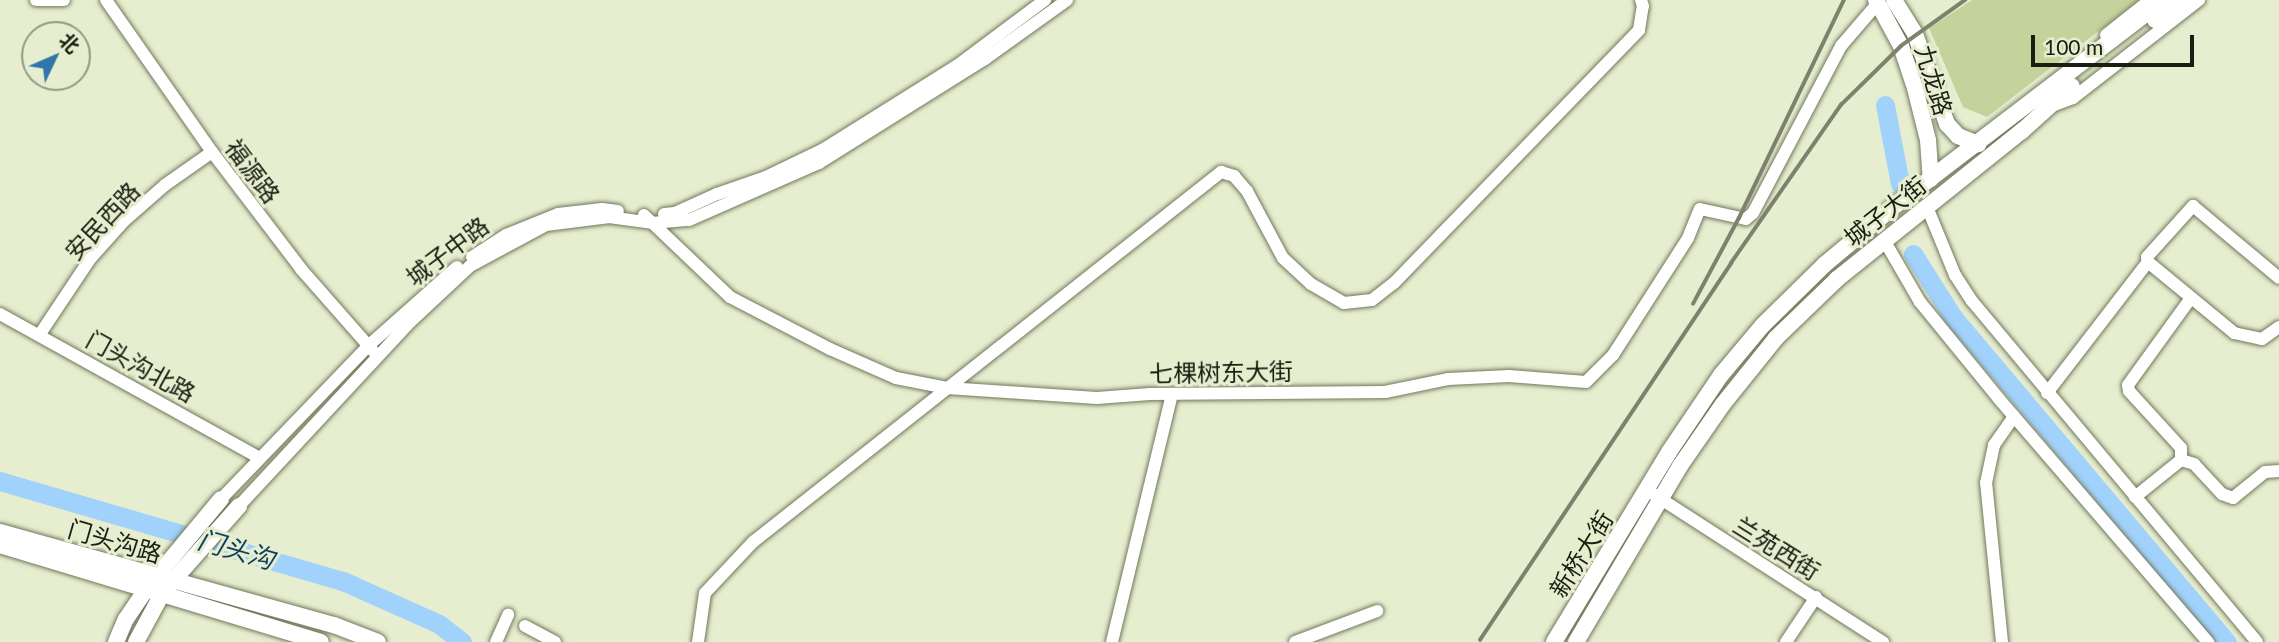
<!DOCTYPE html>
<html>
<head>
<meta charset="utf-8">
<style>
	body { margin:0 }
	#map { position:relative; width:2279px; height:642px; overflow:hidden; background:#e6eecf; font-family:Lato,"Noto Sans SC",sans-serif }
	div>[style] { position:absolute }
	.green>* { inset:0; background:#c4d29b }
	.river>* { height:19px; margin:-9.5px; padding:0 9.5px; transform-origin:9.5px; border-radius:9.5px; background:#a1d2fb }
	.roads { filter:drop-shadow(0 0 2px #71785c) drop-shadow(0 0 2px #71785c) }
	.minor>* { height:12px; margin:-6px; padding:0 6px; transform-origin:6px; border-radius:6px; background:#fff }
	.major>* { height:16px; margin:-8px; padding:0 8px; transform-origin:8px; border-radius:8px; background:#fff }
	.rail>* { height:3.5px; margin:-1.75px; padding:0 1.75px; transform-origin:1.75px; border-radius:1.75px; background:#7c826d }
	span { translate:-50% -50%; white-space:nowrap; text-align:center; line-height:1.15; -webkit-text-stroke:6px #e6eecf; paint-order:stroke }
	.street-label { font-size:24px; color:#1a1d11 }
	.water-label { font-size:26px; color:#0e3e5f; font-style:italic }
	.north { position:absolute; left:21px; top:21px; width:70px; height:70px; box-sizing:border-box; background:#e6eecf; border:2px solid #949a83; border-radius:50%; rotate:46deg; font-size:19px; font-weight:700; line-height:28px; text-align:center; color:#1a1d11 }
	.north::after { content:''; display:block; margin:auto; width:24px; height:32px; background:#2f76ab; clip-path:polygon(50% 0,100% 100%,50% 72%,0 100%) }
	.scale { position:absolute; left:2031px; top:35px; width:163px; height:32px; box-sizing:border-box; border:4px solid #1a1d11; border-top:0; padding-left:9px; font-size:21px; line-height:24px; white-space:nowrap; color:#1a1d11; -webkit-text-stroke:5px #e6eecf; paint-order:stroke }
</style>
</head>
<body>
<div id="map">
	<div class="green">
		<i style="clip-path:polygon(1972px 0,2139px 0,1987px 117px,1963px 107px,1929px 28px)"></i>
	</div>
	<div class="river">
		<i style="left:1885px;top:105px;width:80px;rotate:79.2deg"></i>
		<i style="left:1913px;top:254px;width:75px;rotate:57.6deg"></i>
		<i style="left:1953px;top:317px;width:425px;rotate:49.9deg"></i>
		<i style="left:0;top:481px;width:357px;rotate:16.3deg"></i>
		<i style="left:343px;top:581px;width:105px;rotate:24.1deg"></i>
		<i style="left:439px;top:624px;width:29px;rotate:38deg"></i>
	</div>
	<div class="roads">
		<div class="minor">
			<i style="left:36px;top:0;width:28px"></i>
			<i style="left:106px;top:0;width:185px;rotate:55.1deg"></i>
			<i style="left:212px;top:152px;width:147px;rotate:52.7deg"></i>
			<i style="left:301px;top:269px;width:109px;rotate:48.7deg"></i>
			<i style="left:2106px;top:35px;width:56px;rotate:-38.5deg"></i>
			<i style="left:2054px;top:105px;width:20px;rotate:-20deg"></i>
			<i style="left:2073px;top:98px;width:160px;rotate:-37.9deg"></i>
			<i style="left:1927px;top:207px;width:74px;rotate:67.6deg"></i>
			<i style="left:1955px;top:275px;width:31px;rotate:57deg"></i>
			<i style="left:1972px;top:301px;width:444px;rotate:50.1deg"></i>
			<i style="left:664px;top:214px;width:11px;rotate:-5deg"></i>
			<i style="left:675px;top:213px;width:46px;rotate:-24.3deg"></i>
			<i style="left:717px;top:194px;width:52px;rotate:-19.1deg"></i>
			<i style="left:766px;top:177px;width:64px;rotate:-25.8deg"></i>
			<i style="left:824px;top:149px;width:158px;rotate:-32.1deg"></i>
			<i style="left:958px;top:65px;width:109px;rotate:-36.8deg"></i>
			<i style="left:644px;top:215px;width:119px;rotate:43.6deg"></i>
			<i style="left:730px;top:297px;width:113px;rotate:27.5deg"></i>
			<i style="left:830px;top:349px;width:72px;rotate:23.7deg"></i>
			<i style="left:896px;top:378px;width:52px;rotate:11.1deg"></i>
			<i style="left:947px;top:388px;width:150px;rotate:3.8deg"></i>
			<i style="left:1097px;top:398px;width:53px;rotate:-4.3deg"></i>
			<i style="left:1150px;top:394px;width:235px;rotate:-0.5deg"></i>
			<i style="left:1385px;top:392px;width:64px;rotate:-11.7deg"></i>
			<i style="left:1448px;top:379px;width:61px;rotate:-2.8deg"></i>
			<i style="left:1509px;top:376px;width:77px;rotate:4.5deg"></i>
			<i style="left:1586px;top:382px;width:38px;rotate:-45deg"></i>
			<i style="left:1613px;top:355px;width:139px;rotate:-57.3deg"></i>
			<i style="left:1688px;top:238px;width:31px;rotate:-68deg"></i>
			<i style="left:1700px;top:209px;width:47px;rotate:12.3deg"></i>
			<i style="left:1746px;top:219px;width:9px;rotate:-41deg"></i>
			<i style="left:1753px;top:213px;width:189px;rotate:-62.2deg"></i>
			<i style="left:1841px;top:46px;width:57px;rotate:-49.3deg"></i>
			<i style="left:1884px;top:240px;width:72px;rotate:59.9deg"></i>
			<i style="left:1920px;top:302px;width:125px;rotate:50.8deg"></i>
			<i style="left:1999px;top:399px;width:321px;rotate:49.3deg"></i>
			<i style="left:472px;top:257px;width:40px;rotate:-32.9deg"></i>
			<i style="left:506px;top:235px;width:56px;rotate:-22deg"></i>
			<i style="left:558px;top:214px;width:44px;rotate:-6.5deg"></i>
			<i style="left:602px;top:209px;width:16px;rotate:7deg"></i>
			<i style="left:2148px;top:262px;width:112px;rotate:39.5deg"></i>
			<i style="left:2234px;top:333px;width:29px;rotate:12deg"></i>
			<i style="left:2262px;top:339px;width:21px;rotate:-35deg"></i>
			<i style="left:0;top:314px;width:297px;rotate:29deg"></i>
			<i style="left:40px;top:334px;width:90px;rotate:-56.3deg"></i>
			<i style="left:90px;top:259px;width:51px;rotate:-48.2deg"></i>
			<i style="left:124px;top:221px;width:55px;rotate:-41.3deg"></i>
			<i style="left:165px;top:185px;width:57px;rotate:-35.1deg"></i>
			<i style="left:2047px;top:393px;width:165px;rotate:-52.4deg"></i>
			<i style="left:2148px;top:262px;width:5px;rotate:-101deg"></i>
			<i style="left:2147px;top:257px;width:69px;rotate:-48deg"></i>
			<i style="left:2193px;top:206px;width:112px;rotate:39.9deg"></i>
			<i style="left:2181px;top:460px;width:12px;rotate:-90deg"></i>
			<i style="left:2181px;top:448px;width:77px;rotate:-132.4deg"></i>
			<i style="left:2129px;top:391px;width:6px;rotate:-99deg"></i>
			<i style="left:2128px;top:385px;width:107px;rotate:-54.1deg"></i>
			<i style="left:1647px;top:490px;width:281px;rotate:32.8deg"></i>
			<i style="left:2135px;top:497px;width:59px;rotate:-38.8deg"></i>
			<i style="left:2181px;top:460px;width:14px;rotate:17deg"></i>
			<i style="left:2194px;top:464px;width:41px;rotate:47deg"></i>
			<i style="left:2222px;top:494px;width:12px;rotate:20deg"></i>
			<i style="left:2233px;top:498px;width:41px;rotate:-39.1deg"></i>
			<i style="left:2265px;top:472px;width:14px;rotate:-4deg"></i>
			<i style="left:221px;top:499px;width:212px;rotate:-46.1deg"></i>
			<i style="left:368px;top:346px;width:119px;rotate:-41.6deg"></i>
			<i style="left:239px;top:506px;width:246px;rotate:-47.1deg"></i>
			<i style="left:406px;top:326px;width:88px;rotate:-43.2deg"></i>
			<i style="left:470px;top:266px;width:86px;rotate:-28.3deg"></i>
			<i style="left:546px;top:225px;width:64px;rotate:-7.2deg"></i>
			<i style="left:609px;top:217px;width:43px;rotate:7.9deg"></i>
			<i style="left:652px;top:223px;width:37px;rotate:-5deg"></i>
			<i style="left:689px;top:220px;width:142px;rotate:-23.7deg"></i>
			<i style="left:819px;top:163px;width:196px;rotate:-32.1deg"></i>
			<i style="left:985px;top:59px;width:101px;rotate:-35.7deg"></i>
			<i style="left:525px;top:626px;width:34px;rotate:28deg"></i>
			<i style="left:496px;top:642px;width:30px;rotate:-66deg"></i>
			<i style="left:698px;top:642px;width:49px;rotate:-81.9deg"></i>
			<i style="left:705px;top:593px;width:70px;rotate:-46.7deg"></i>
			<i style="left:753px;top:542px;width:597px;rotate:-38.33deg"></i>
			<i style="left:1221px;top:172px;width:14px;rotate:17deg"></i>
			<i style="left:1234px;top:176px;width:20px;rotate:49deg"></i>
			<i style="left:1247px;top:191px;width:76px;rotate:61.8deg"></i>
			<i style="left:1283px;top:258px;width:38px;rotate:43deg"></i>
			<i style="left:1311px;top:284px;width:38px;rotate:30deg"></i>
			<i style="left:1344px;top:303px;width:28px;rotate:-6deg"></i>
			<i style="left:1372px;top:300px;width:28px;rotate:-38deg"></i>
			<i style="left:1394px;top:283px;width:352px;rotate:-45.9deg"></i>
			<i style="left:1639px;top:30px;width:24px;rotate:-81deg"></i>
			<i style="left:1643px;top:6px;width:6px;rotate:-108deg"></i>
			<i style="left:1112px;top:642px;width:255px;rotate:-76.4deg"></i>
			<i style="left:1295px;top:642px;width:88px;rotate:-20.7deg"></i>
			<i style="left:1786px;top:642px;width:54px;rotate:-56.3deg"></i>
			<i style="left:2002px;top:642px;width:160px;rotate:-95.7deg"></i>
			<i style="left:1986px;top:483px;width:39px;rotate:-78deg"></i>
			<i style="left:1994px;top:445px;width:35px;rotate:-55deg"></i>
		</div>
		<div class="major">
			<i style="left:1876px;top:0;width:52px;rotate:61.5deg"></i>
			<i style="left:1901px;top:46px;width:44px;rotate:71.6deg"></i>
			<i style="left:1915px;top:88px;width:54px;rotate:76deg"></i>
			<i style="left:1928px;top:140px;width:39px;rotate:86deg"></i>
			<i style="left:1894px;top:0;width:40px;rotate:58deg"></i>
			<i style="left:1915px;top:34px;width:96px;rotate:70.4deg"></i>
			<i style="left:1947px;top:124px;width:16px;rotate:47deg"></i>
			<i style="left:1958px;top:136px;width:22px;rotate:22deg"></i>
			<i style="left:2155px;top:20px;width:33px;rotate:-38deg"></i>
			<i style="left:0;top:532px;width:347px;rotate:15.6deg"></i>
			<i style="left:334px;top:625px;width:47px;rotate:21.1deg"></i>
			<i style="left:0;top:545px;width:335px;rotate:16.8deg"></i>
			<i style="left:116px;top:642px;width:25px;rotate:-67deg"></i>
			<i style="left:126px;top:619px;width:36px;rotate:-56deg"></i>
			<i style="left:146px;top:589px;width:117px;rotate:-50.2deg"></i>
			<i style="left:136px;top:642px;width:57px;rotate:-61.6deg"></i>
			<i style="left:163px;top:592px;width:115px;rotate:-48.5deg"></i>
			<i style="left:1554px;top:642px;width:222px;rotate:-58.8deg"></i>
			<i style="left:1669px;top:452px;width:93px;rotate:-56deg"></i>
			<i style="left:1721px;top:375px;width:65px;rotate:-50deg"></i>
			<i style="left:1763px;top:325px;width:86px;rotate:-44.5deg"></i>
			<i style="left:1824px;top:265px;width:95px;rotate:-39.9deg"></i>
			<i style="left:1897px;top:204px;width:336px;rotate:-37.4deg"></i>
			<i style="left:1576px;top:642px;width:204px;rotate:-59.4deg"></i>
			<i style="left:1680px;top:466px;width:75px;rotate:-55.3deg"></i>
			<i style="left:1723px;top:404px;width:85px;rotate:-51.2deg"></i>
			<i style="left:1776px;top:338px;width:85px;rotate:-44deg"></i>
			<i style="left:1837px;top:279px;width:237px;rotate:-38.7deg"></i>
			<i style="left:2022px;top:131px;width:67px;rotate:-42deg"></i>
		</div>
	</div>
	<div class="rail">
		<i style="left:1693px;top:304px;width:98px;rotate:-61.9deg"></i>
		<i style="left:1739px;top:218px;width:242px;rotate:-64.3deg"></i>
		<i style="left:1480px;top:640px;width:453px;rotate:-56.3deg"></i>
		<i style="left:1731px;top:263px;width:193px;rotate:-55.2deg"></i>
		<i style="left:1841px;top:105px;width:84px;rotate:-44.5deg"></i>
		<i style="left:1901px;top:46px;width:79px;rotate:-35.7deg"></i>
	</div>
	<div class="street-label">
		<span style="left:1934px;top:80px;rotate:73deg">九龙路</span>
		<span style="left:253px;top:171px;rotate:53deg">福源路</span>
		<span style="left:1885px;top:211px;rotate:-38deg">城子大街</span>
		<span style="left:102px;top:221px;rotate:-47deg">安民西路</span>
		<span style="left:447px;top:251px;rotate:-37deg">城子中路</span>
		<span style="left:141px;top:366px;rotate:29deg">门头沟北路</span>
		<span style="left:1221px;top:372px;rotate:-1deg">七棵树东大街</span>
		<span style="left:115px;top:541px;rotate:16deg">门头沟路</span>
		<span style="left:1777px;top:548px;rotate:32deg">兰苑西街</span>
		<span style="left:1581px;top:554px;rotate:-58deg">新桥大街</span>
	</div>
	<div class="water-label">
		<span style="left:236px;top:550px;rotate:16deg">门头沟</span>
	</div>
	<div class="north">北</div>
	<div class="scale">100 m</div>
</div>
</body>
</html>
